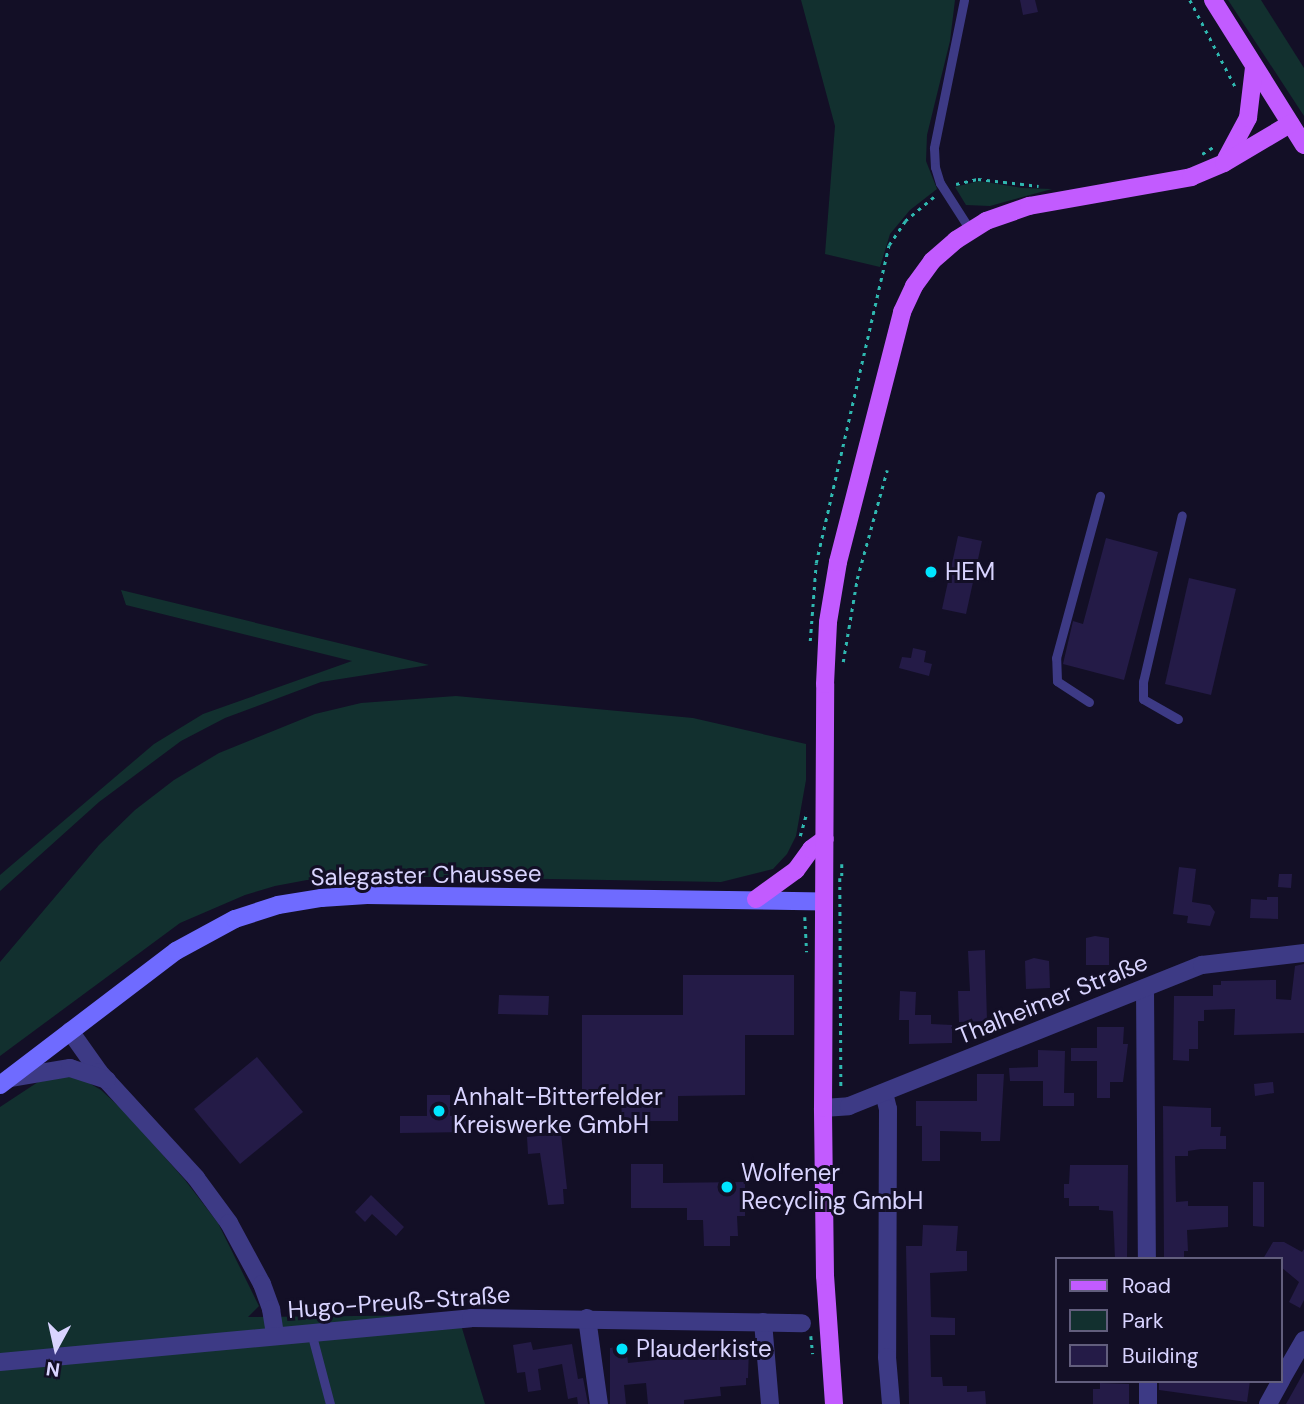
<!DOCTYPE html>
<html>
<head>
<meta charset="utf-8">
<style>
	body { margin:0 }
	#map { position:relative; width:1304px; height:1404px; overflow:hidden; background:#130f26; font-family:"DM Sans",sans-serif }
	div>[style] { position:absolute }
	.green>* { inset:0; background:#12302f }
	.building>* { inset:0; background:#241b47 }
	.path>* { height:2.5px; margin-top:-1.25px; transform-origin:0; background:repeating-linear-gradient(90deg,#2fb8b0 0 3.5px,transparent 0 8.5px) }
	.service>* { height:9px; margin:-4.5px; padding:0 4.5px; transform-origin:4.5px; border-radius:4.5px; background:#3d3a85 }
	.minor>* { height:18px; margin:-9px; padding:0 9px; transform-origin:9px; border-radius:9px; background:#3d3a85 }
	.secondary>* { height:18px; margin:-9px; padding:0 9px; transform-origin:9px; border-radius:9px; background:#6f6bff }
	.primary>* { height:18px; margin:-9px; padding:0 9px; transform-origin:9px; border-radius:9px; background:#c25bff }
	.dots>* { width:19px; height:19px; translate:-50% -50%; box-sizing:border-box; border:4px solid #130f26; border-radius:50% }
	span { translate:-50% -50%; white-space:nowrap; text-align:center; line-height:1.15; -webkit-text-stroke:6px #130f26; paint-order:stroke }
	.poi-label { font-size:24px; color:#d9d4ff }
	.left { translate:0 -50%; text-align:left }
	.street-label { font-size:24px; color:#d9d4ff }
	.legend { position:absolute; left:1055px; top:1257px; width:228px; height:126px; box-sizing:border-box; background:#130f26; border:2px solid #625e7d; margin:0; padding:9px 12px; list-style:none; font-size:21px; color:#d9d4ff }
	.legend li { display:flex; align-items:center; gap:14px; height:35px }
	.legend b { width:35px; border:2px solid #625e7d }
	.north { position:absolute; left:21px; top:1313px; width:70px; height:70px; -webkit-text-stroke:5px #130f26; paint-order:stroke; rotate:188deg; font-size:19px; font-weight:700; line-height:28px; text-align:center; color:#d9d4ff }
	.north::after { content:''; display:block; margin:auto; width:24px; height:32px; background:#d9d4ff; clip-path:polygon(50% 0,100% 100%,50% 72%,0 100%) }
</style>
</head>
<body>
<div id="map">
	<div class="green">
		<i style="clip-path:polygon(801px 0,955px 0,950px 41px,927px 135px,926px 161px,937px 189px,910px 210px,890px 234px,880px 267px,825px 254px,835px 126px)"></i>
		<i style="clip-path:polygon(1228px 0,1261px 0,1304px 68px,1304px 116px)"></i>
		<i style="clip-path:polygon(979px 181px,1022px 188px,1052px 189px,990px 206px,966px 205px,955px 187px)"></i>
		<i style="clip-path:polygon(121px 590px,429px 665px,321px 682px,225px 718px,181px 741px,99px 802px,0 891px,0 875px,154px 744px,203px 714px,352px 661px,126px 605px)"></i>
		<i style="clip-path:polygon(456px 696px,693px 718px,806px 744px,806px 780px,796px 836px,787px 854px,773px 869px,721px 882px,374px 876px,307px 880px,275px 886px,245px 895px,180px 923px,0 1056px,0 962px,99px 845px,135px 810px,174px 780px,219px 753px,315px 714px,361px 703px)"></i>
		<i style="clip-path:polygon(67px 1076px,84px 1080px,101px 1090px,125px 1112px,185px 1180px,218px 1223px,259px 1306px,248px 1317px,458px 1315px,485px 1404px,0 1404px,0 1107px,38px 1082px)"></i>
	</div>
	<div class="building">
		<i style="clip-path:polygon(1020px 0,1035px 0,1038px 12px,1023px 15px)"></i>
		<i style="clip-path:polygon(958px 536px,982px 541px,966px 614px,942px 609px)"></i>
		<i style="clip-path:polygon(1106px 538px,1158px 552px,1124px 680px,1063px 664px,1073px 621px,1083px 624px)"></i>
		<i style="clip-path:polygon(1189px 578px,1236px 589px,1211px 695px,1165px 684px)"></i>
		<i style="clip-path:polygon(913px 648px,926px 651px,924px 662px,932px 664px,929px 676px,899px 668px,902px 657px,911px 658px)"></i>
		<i style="clip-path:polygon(1179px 867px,1196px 869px,1192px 902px,1210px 905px,1215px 912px,1210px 926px,1187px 923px,1188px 916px,1173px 914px)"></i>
		<i style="clip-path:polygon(1279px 874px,1292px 874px,1291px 888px,1278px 887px)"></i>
		<i style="clip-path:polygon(1267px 897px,1278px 897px,1278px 919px,1250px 918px,1251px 899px,1267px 900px)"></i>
		<i style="clip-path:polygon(1095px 936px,1109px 938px,1109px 965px,1086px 965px,1086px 938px)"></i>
		<i style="clip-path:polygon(985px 950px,987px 1021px,959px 1022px,958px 991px,970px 991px,968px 951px)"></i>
		<i style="clip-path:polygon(1034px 958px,1049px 961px,1050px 988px,1026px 989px,1025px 961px)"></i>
		<i style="clip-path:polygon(1304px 964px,1304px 1033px,1234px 1035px,1235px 1009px,1204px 1010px,1204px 1021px,1198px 1021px,1198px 1049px,1189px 1049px,1189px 1061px,1173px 1060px,1174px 996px,1213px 996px,1213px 985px,1221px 985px,1221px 981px,1276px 980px,1276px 999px,1291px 1000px,1295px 966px)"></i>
		<i style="clip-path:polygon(683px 975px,794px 975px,794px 1035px,745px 1035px,745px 1095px,678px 1096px,678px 1121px,622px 1121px,621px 1097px,582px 1096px,582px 1015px,683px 1015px)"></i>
		<i style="clip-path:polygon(900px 991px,916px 992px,915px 1015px,931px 1015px,931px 1024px,952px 1025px,952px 1043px,909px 1044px,909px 1020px,899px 1020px)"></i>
		<i style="clip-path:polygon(499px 995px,549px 996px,548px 1015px,498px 1014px)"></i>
		<i style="clip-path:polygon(1097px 1027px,1124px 1027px,1123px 1044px,1128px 1044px,1123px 1082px,1110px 1082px,1110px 1098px,1097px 1098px,1097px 1061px,1071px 1061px,1071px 1048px,1097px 1048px)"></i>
		<i style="clip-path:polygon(1038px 1050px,1065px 1051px,1064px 1093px,1074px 1093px,1074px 1106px,1043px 1106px,1043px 1081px,1010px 1081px,1009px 1068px,1038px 1067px)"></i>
		<i style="clip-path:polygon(257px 1057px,303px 1112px,240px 1164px,194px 1109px)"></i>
		<i style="clip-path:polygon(977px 1074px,1004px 1074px,1000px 1141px,981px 1141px,981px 1132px,940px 1131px,940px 1161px,922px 1161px,922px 1126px,916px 1126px,916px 1101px,977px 1101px)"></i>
		<i style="clip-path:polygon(1273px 1082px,1274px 1093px,1255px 1096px,1254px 1084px)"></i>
		<i style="clip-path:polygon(427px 1095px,450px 1095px,450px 1116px,470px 1116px,470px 1132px,400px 1133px,400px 1116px,427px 1116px)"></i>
		<i style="clip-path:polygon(1163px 1106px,1211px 1108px,1211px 1127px,1221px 1127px,1220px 1136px,1226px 1136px,1226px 1149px,1201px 1149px,1188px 1151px,1188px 1156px,1175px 1156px,1176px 1202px,1188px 1201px,1188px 1206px,1228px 1206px,1228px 1227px,1187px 1230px,1188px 1251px,1184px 1251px,1184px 1259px,1164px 1259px)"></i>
		<i style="clip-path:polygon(561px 1134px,567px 1189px,563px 1189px,564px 1204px,548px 1205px,540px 1153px,528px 1154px,527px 1137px)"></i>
		<i style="clip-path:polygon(631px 1164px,663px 1164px,663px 1183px,745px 1182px,745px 1216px,737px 1216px,738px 1236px,730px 1236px,730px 1246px,704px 1246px,703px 1220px,687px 1220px,687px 1208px,631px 1208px)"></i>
		<i style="clip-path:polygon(1070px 1165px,1128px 1165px,1127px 1259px,1115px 1259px,1113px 1211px,1099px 1210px,1099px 1206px,1069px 1206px,1069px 1198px,1064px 1198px,1064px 1184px,1069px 1184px)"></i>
		<i style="clip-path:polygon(1253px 1182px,1264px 1182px,1264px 1227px,1253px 1226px)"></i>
		<i style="clip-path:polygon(371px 1195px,404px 1227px,396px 1236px,372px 1214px,365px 1222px,355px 1212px)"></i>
		<i style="clip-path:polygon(923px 1225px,958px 1226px,956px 1251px,967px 1251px,967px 1271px,930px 1273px,931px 1317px,955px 1318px,955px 1335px,930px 1335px,931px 1377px,942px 1377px,943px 1386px,967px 1386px,967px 1392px,985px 1391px,986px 1404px,909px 1404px,906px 1246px,922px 1246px)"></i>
		<i style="clip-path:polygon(1273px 1242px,1284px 1242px,1302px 1252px,1304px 1249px,1304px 1300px,1300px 1308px,1289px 1302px,1299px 1282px,1281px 1267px,1281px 1259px,1263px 1259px)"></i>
		<i style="clip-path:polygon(531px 1342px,533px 1350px,572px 1344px,578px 1379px,583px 1378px,588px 1404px,578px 1404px,577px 1397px,568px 1399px,562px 1364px,538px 1369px,541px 1390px,528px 1392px,525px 1372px,517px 1373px,513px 1345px)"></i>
		<i style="clip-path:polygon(626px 1346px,628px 1363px,656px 1360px,655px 1349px,749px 1347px,748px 1378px,746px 1378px,746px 1385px,720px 1387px,721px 1396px,684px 1400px,684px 1404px,648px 1404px,646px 1383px,624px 1385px,626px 1404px,610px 1404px,610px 1348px)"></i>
		<i style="clip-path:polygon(1304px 1372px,1304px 1404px,1286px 1404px)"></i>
		<i style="clip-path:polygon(1159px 1381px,1250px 1381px,1247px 1402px,1159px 1390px)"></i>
		<i style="clip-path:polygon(1100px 1383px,1129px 1384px,1129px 1404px,1093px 1404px,1093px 1389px,1100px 1389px)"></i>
	</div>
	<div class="path">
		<i style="left:1190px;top:0;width:97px;rotate:62.4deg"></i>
		<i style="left:1202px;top:154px;width:15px;rotate:-32deg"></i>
		<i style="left:956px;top:184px;width:23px;rotate:-13deg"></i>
		<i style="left:978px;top:179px;width:61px;rotate:6.5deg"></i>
		<i style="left:810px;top:641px;width:78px;rotate:-85.6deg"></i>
		<i style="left:816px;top:563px;width:326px;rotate:-77.1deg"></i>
		<i style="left:889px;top:245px;width:29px;rotate:-56deg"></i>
		<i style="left:905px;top:221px;width:39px;rotate:-40deg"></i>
		<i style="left:843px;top:662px;width:84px;rotate:-80.4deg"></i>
		<i style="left:857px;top:579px;width:113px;rotate:-74.6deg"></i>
		<i style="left:800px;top:836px;width:25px;rotate:-74deg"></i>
		<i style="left:842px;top:864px;width:14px;rotate:90deg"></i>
		<i style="left:840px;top:878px;width:212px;rotate:89.7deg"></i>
		<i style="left:805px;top:917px;width:35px;rotate:87deg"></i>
		<i style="left:811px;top:1336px;width:18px;rotate:84deg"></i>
	</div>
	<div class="service">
		<i style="left:964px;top:0;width:151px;rotate:101.5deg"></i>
		<i style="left:934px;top:148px;width:19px;rotate:87deg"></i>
		<i style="left:935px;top:167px;width:17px;rotate:73deg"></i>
		<i style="left:940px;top:183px;width:56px;rotate:57.4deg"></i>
		<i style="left:1089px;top:702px;width:38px;rotate:-147deg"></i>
		<i style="left:1057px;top:681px;width:23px;rotate:-92deg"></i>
		<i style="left:1056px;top:658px;width:168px;rotate:-74.8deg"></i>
		<i style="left:1178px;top:719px;width:40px;rotate:-150.3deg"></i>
		<i style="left:1143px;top:699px;width:17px;rotate:-90deg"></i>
		<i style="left:1143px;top:682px;width:171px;rotate:-76.9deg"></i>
		<i style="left:311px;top:1332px;width:74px;rotate:75.2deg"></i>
	</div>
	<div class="minor">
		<i style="left:1145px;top:988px;width:271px;rotate:89.6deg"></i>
		<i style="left:70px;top:1031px;width:50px;rotate:54.7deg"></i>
		<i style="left:99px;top:1072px;width:144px;rotate:47.5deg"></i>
		<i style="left:196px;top:1178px;width:56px;rotate:53.7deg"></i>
		<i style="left:229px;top:1223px;width:69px;rotate:61.6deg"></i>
		<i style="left:262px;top:1284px;width:27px;rotate:70deg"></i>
		<i style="left:271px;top:1309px;width:26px;rotate:81deg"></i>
		<i style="left:10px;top:1078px;width:61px;rotate:-9.5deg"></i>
		<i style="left:70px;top:1068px;width:39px;rotate:18deg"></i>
		<i style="left:884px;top:1093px;width:16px;rotate:76deg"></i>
		<i style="left:888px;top:1109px;width:248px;rotate:90.2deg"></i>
		<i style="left:887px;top:1357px;width:47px;rotate:85.1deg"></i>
		<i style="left:823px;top:1108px;width:26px;rotate:-4deg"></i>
		<i style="left:849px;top:1106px;width:380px;rotate:-21.8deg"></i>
		<i style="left:1202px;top:965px;width:103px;rotate:-6.7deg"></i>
		<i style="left:587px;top:1318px;width:87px;rotate:82.1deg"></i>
		<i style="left:763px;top:1322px;width:82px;rotate:85.1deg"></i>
		<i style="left:0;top:1362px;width:473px;rotate:-5.3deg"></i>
		<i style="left:471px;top:1318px;width:331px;rotate:0.9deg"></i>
		<i style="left:1281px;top:1380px;width:46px;rotate:-60.1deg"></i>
		<i style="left:1148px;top:1381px;width:23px;rotate:90deg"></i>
		<i style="left:1268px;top:1404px;width:26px;rotate:-61deg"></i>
	</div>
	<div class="secondary">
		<i style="left:0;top:1085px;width:221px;rotate:-37.3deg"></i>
		<i style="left:176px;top:951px;width:67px;rotate:-28.5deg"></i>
		<i style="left:235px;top:919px;width:45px;rotate:-18deg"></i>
		<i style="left:278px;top:905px;width:44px;rotate:-9.2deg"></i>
		<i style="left:321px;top:898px;width:46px;rotate:-3.7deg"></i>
		<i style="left:367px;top:895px;width:457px;rotate:0.8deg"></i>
	</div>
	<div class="primary">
		<i style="left:1213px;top:0;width:171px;rotate:57.9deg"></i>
		<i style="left:1226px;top:159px;width:47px;rotate:-61.8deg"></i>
		<i style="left:1248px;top:118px;width:50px;rotate:-83.2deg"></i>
		<i style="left:756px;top:899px;width:49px;rotate:-35.9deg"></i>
		<i style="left:796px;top:870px;width:26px;rotate:-54deg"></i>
		<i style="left:811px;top:849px;width:17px;rotate:-36deg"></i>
		<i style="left:834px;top:1404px;width:128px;rotate:-94deg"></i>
		<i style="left:825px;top:1276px;width:168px;rotate:-90.7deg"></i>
		<i style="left:823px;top:1108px;width:424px;rotate:-89.7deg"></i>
		<i style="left:825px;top:684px;width:62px;rotate:-87.2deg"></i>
		<i style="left:828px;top:622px;width:61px;rotate:-80.5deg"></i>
		<i style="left:838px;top:562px;width:258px;rotate:-75.6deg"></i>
		<i style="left:902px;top:312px;width:29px;rotate:-65deg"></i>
		<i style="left:914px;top:286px;width:31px;rotate:-54deg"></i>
		<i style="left:932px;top:261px;width:32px;rotate:-41deg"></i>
		<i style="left:956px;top:240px;width:36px;rotate:-32deg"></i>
		<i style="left:986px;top:221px;width:46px;rotate:-19.2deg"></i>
		<i style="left:1029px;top:206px;width:165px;rotate:-10.1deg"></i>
		<i style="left:1191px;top:177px;width:36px;rotate:-23deg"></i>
		<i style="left:1224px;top:163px;width:77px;rotate:-30.6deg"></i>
	</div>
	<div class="dots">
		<i style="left:931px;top:572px;background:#00e5ff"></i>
		<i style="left:439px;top:1111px;background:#00e5ff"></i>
		<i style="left:727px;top:1187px;background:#00e5ff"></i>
		<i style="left:622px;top:1349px;background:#00e5ff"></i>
	</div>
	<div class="poi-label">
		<span class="left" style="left:945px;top:572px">HEM</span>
		<span class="left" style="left:453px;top:1111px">Anhalt-Bitterfelder<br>Kreiswerke GmbH</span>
		<span class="left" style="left:741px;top:1187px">Wolfener<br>Recycling GmbH</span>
		<span class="left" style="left:636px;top:1349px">Plauderkiste</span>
	</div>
	<div class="street-label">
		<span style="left:426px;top:875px;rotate:-1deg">Salegaster Chaussee</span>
		<span style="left:1052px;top:999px;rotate:-22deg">Thalheimer Straße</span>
		<span style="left:399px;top:1302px;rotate:-4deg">Hugo-Preuß-Straße</span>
	</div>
	<ul class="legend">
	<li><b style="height:9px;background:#c25bff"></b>Road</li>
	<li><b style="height:19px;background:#12302f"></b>Park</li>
	<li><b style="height:19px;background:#241b47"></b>Building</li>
	</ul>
	<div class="north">N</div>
</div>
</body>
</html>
